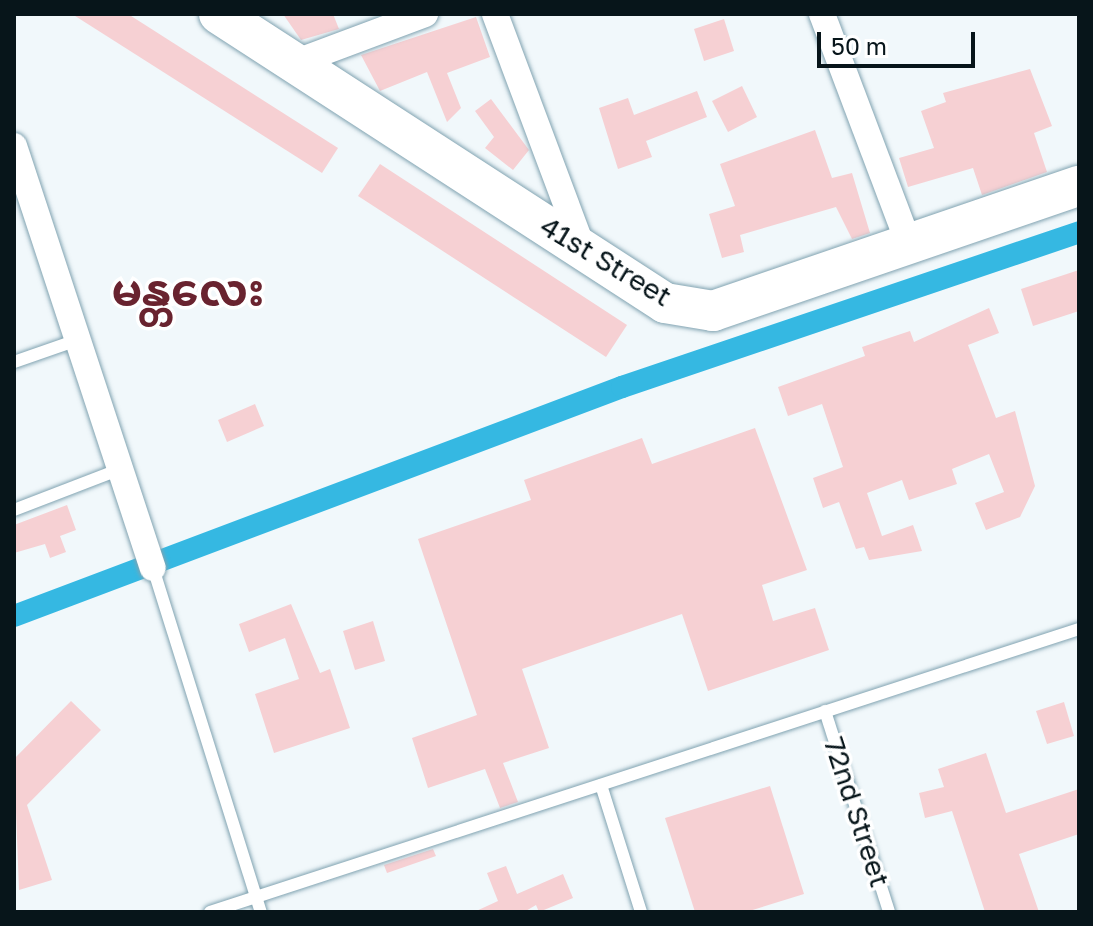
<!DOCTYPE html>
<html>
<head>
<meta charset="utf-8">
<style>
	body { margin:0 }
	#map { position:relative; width:1093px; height:926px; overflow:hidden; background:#f1f8fb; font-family:"Golos Text","Noto Sans Myanmar",sans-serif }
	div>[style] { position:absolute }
	.canal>* { height:22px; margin:-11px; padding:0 11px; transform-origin:11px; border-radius:11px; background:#35b8e2 }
	.building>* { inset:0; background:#f6d0d3 }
	.roads { filter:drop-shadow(0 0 2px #81a3b1) drop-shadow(0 0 2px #81a3b1) }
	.service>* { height:12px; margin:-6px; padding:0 6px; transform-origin:6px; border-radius:6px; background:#fff }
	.minor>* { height:26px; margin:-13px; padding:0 13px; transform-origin:13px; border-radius:13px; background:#fff }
	.primary>* { height:40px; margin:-20px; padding:0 20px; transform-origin:20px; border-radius:20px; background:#fff }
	span { translate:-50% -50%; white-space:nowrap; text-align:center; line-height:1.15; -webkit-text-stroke:7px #fff; paint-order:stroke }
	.street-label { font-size:28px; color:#07151a }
	.town-label { font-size:44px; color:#69232f; font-weight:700 }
	.frame { position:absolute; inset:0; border:16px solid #07151a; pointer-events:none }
	.scale { position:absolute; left:817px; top:32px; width:158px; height:36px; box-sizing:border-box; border:4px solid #07151a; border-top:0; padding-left:10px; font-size:24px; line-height:28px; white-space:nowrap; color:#07151a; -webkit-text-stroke:6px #fff; paint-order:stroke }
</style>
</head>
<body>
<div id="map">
	<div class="canal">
		<i style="left:14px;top:616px;width:650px;rotate:-20.64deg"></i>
		<i style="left:622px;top:387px;width:483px;rotate:-18.7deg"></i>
	</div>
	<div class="building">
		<i style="clip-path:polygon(72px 14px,128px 14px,338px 148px,322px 173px)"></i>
		<i style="clip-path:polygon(283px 14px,333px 14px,339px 29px,301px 40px)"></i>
		<i style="clip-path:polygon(476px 17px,490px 57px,447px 73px,461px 108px,447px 122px,427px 72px,380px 91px,361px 55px)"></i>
		<i style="clip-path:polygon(724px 19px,734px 51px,704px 61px,694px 29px)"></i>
		<i style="clip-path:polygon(1030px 69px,1052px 126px,1034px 133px,1047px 172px,982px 195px,973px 168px,908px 187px,899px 158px,934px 148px,921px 111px,946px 102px,943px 93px)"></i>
		<i style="clip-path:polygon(742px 86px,757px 117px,728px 132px,712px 101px)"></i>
		<i style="clip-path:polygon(697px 91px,707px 117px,646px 141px,652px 157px,618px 169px,599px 108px,628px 98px,634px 115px)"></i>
		<i style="clip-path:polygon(491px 99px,529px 150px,513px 170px,485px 148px,494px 137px,475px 111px)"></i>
		<i style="clip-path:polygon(815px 130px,832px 178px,852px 173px,870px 233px,852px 239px,836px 207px,740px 235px,744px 252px,722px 258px,709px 214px,735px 206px,720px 164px)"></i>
		<i style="clip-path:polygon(380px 164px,627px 325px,606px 357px,358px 196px)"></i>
		<i style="clip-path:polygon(1079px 270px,1079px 311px,1033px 326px,1021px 289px)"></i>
		<i style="clip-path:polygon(989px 308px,999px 333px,968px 345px,996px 418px,1015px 411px,1035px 486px,1020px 517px,986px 530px,975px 503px,1004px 492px,989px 454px,952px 469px,957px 484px,909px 500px,902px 480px,867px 493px,882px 536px,913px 525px,922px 551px,869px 560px,864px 547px,856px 549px,839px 502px,823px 508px,813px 478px,843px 467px,822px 404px,788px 416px,778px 387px,865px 356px,862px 347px,910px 331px,914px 342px)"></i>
		<i style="clip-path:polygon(255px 404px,264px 426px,227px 442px,218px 420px)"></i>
		<i style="clip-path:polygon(755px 428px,807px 570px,762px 585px,773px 621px,815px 608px,829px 650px,708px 691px,682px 614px,522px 669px,549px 748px,503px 763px,518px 802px,500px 808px,485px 769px,428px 788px,412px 738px,477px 715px,418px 539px,531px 500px,524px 480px,642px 438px,652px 464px)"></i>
		<i style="clip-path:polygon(67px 505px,76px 530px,60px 536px,66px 552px,50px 558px,45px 544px,14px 553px,14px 525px)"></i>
		<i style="clip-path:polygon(291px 604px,320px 673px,330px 669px,350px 728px,274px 753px,255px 694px,299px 679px,285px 638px,249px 652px,239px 624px)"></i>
		<i style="clip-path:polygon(373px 621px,385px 661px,355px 670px,343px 631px)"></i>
		<i style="clip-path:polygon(71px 701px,101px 730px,27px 805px,52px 880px,19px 890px,14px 759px)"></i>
		<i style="clip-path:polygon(1064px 702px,1074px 736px,1047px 744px,1036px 711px)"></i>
		<i style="clip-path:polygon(986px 753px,1006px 813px,1079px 789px,1079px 834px,1019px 854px,1039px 912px,985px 912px,952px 811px,925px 818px,919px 793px,944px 787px,938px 769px)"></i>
		<i style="clip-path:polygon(770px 786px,804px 894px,746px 912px,695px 912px,665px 818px)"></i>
		<i style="clip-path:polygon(433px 849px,436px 856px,387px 873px,384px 865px)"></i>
		<i style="clip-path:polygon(506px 866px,517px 894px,563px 874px,573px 898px,539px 912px,536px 905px,524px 912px,474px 912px,498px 901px,487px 873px)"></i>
	</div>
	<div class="roads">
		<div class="service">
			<i style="left:14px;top:362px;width:67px;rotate:-19.2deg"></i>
			<i style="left:14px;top:510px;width:114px;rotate:-21.1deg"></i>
			<i style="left:153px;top:568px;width:361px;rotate:72.6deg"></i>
			<i style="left:825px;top:711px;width:211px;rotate:72.3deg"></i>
			<i style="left:601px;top:785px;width:133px;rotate:72.5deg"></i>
			<i style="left:210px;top:912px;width:914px;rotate:-18.04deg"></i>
		</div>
		<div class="minor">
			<i style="left:495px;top:14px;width:251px;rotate:69.5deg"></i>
			<i style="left:822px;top:14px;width:246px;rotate:69.3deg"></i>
			<i style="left:294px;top:63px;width:140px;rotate:-20.5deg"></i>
			<i style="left:14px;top:146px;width:444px;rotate:71.8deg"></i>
		</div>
		<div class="primary">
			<i style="left:219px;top:14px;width:531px;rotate:32.94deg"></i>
			<i style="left:665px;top:303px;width:49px;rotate:9.5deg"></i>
			<i style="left:713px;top:311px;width:387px;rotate:-18.9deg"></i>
		</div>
	</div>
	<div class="street-label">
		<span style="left:606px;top:261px;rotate:31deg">41st Street</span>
		<span style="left:857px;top:812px;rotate:72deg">72nd Street</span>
	</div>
	<div class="town-label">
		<span style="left:188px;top:290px">မန္တလေး</span>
	</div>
	<div class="frame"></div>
	<div class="scale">50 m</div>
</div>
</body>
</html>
